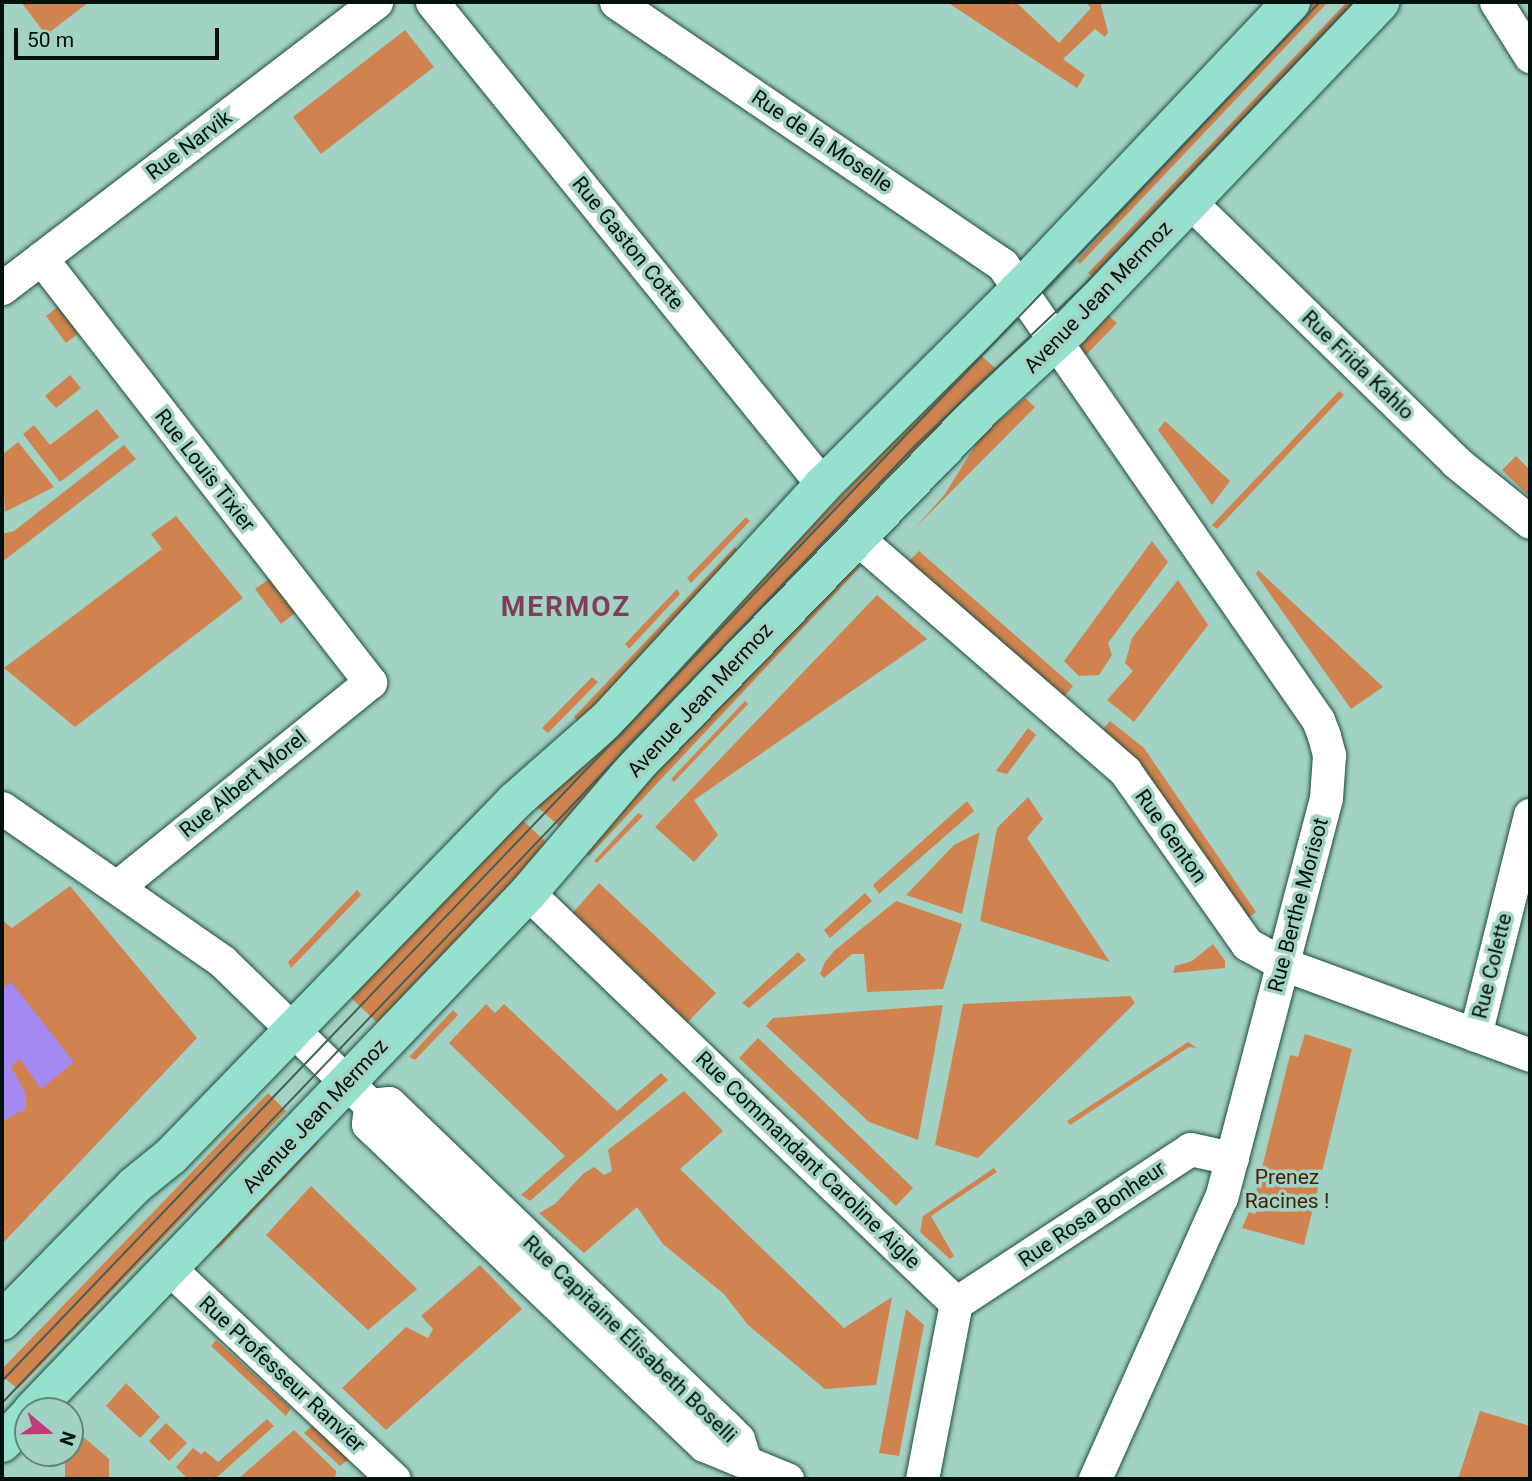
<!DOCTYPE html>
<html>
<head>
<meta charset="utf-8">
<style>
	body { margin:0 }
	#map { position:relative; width:1532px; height:1481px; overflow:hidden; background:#a2d2c3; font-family:Roboto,sans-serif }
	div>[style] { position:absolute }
	.green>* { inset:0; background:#d0834e }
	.water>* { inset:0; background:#a589f2 }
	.roads { filter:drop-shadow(0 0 2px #1e4c40) drop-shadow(0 0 2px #1e4c40) }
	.minor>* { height:33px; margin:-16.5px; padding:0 16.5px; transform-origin:16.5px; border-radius:16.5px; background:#fff }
	.major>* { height:38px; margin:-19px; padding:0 19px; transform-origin:19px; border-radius:19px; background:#95e0ce }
	.tram>* { height:2px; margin:-1px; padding:0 1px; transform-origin:1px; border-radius:1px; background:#425f56 }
	span { translate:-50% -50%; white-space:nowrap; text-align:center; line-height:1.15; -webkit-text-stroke:7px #a2d2c3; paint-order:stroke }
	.street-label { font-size:21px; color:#02120e }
	.park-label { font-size:21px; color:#482101 }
	.district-label { font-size:28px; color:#813d5b; font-weight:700; letter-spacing:2px }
	.frame { position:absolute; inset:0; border:4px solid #02120e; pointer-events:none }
	.north { position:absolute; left:14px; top:1397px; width:70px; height:70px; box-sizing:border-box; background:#a2d2c3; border:2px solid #62857b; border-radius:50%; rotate:109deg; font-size:19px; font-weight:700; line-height:28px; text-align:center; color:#02120e }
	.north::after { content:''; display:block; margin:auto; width:24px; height:32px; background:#c03a7c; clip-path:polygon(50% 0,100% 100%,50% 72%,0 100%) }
	.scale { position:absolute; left:14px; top:28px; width:205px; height:32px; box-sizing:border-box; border:4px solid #02120e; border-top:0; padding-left:9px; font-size:21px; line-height:24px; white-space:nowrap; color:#02120e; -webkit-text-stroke:5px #a2d2c3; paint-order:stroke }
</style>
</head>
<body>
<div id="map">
	<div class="green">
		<i style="clip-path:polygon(21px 2px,89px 2px,46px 35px)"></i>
		<i style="clip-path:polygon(947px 2px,1016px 2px,1059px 43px,1091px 8px,1085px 2px,1100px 2px,1108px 32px,1105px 37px,1095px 29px,1063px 59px,1085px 75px,1077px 88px)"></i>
		<i style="clip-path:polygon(1312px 2px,1328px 2px,1080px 264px,1077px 261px,1109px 226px,1070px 255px)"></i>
		<i style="clip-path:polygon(1347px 2px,1362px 2px,1096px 280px,1088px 273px)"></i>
		<i style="clip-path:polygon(405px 30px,434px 67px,321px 154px,293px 117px)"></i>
		<i style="clip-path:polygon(59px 306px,79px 333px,66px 343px,46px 316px)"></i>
		<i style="clip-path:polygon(1108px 315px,1117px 323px,1083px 358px,1081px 344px)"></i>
		<i style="clip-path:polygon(978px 353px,1002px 374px,566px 832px,534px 804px,611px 736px)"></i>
		<i style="clip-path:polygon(70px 375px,81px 388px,56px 408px,45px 396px)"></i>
		<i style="clip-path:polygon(1339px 391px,1344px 395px,1217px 529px,1212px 525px)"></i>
		<i style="clip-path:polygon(1025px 398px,1035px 407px,914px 529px,945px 494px,981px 436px)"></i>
		<i style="clip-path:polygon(97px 409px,119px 437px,60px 482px,23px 434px,34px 425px,50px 445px)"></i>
		<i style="clip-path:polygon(1165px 421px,1230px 481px,1212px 505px,1158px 430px)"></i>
		<i style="clip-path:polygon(18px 442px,54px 487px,5px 512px,2px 455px)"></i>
		<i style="clip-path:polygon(124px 445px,136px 459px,2px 562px,2px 534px,14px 531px)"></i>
		<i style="clip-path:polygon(1516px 456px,1530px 470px,1530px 497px,1502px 470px)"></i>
		<i style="clip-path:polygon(176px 516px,243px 598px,75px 727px,4px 668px,162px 549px,151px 534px)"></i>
		<i style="clip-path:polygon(746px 517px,750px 521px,691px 583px,687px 578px)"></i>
		<i style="clip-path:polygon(1152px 541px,1168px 562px,1108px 643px,1112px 655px,1099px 675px,1079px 676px,1064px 661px)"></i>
		<i style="clip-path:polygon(735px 547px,743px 557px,585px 726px,574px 717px)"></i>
		<i style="clip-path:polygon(919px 551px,1073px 686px,1059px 703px,904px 566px)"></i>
		<i style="clip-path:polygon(852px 560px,860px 567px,589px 856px,584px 852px)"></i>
		<i style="clip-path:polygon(1258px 570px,1383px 687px,1351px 709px,1256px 574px)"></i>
		<i style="clip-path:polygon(269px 579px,295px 613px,281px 624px,255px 589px)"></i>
		<i style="clip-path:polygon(1178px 580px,1208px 625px,1134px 722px,1107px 700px,1133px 671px,1125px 663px,1132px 638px)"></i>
		<i style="clip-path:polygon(677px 589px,680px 594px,629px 649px,625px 644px)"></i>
		<i style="clip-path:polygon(877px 595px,927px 639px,694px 800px,718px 835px,694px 862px,655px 827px)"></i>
		<i style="clip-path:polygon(592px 677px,598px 682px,548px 733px,542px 728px)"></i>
		<i style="clip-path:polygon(745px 701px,748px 704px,674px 782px,671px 779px)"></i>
		<i style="clip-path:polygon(1110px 721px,1144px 748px,1256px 912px,1239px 924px,1097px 736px)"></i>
		<i style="clip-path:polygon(1028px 728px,1036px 735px,1007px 774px,996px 771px)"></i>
		<i style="clip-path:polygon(1028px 797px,1043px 819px,1027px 838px,1110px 962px,980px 921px,997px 828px)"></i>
		<i style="clip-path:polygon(967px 801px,974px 811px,879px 894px,873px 885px)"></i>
		<i style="clip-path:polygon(638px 813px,643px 816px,597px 863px,594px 861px)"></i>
		<i style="clip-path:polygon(521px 819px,553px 848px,380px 1025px,350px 997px)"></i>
		<i style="clip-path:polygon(980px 832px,962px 914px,906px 895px,954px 845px)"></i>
		<i style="clip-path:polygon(599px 883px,716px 993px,685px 1025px,570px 916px)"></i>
		<i style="clip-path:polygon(70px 886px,197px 1038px,2px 1244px,2px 920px,12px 928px)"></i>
		<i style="clip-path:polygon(357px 890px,361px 895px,291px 968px,288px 962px)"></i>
		<i style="clip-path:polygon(865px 893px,872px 901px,830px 938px,824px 930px)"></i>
		<i style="clip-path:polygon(896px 901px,962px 924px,943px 989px,867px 992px,864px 954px,852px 954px,824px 978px,820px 974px,825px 962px,835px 950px)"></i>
		<i style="clip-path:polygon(1213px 944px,1225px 961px,1225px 968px,1173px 973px,1175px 966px,1192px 961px)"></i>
		<i style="clip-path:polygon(798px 952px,806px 960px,749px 1008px,742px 1003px)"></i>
		<i style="clip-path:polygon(1130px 996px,1135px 1003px,978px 1158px,935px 1145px,963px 1004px)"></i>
		<i style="clip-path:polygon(486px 1004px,495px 1013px,504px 1004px,617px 1111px,661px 1073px,668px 1080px,530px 1201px,521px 1195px,565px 1156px,449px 1043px)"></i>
		<i style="clip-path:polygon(943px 1005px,918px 1140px,869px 1122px,766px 1026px,773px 1018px)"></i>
		<i style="clip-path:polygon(453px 1010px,458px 1015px,415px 1060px,409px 1057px)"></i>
		<i style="clip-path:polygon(1305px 1034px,1352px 1049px,1304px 1245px,1242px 1228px,1249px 1212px,1255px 1214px,1260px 1202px,1254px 1200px,1290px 1055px,1298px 1057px)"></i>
		<i style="clip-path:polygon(758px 1038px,913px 1188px,896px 1206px,739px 1058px)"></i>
		<i style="clip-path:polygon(1188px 1042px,1197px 1048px,1189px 1047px,1070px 1125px,1067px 1121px)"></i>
		<i style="clip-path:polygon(684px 1091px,723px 1131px,680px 1169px,844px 1328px,892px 1297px,876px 1385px,825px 1389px,748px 1325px,724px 1294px,663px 1244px,637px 1207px,584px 1253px,539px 1213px,555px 1204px,584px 1173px,594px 1167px,604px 1175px,612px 1171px,608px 1150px)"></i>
		<i style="clip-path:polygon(268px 1093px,286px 1111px,18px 1389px,2px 1376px,2px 1369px)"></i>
		<i style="clip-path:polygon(313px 1137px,319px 1142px,220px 1247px,204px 1253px)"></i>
		<i style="clip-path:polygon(994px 1168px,997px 1172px,931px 1216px,954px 1256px,950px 1259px,920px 1232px,923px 1216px)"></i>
		<i style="clip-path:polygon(311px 1186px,417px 1289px,368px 1330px,266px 1235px)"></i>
		<i style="clip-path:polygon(480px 1265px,522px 1309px,386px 1430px,342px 1388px,406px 1327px,428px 1338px,433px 1329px,421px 1316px)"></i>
		<i style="clip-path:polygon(906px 1309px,924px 1325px,899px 1456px,879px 1453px)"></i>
		<i style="clip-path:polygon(216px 1340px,291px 1408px,286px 1416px,211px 1346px)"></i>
		<i style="clip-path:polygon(126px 1383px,160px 1417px,140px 1438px,106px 1406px)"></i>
		<i style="clip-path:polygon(1480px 1411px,1530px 1426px,1530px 1479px,1458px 1479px)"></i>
		<i style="clip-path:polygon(267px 1419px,274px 1426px,215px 1479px,188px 1479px,176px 1467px,193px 1448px,201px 1454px,205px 1451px,218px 1462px)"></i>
		<i style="clip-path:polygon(319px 1420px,349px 1459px,340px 1466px,304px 1433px)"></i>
		<i style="clip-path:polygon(166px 1423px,187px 1443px,169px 1461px,149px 1441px)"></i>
		<i style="clip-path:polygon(294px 1430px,336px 1471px,335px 1479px,238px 1479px)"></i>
		<i style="clip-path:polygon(80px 1434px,109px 1459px,109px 1479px,65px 1479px,65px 1453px,70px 1453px)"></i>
	</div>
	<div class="water">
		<i style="clip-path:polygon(11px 982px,74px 1062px,41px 1089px,20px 1059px,11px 1066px,26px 1095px,26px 1109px,2px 1121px,2px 989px)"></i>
	</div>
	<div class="roads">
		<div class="minor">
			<i style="left:432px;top:2px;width:621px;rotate:51.01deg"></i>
			<i style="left:616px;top:2px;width:467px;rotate:34.2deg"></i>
			<i style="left:1002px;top:264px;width:555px;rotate:55.28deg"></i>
			<i style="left:1318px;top:720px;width:17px;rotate:69deg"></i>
			<i style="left:1324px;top:736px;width:20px;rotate:75deg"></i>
			<i style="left:1329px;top:755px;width:43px;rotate:94deg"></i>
			<i style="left:1326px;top:798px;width:413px;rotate:104.7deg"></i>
			<i style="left:1221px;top:1197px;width:309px;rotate:114.1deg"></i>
			<i style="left:1496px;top:2px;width:64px;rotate:57.8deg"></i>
			<i style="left:1190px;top:202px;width:372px;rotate:44.3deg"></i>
			<i style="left:1456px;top:462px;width:95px;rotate:39deg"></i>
			<i style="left:41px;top:258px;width:537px;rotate:52.19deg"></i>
			<i style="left:370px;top:682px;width:326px;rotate:141deg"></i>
			<i style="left:2px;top:288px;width:471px;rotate:-37.4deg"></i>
			<i style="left:856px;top:537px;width:357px;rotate:41deg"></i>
			<i style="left:1125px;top:771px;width:212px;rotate:54.8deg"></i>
			<i style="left:1247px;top:944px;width:41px;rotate:29.1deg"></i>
			<i style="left:1283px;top:964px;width:263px;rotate:20.2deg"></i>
			<i style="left:2px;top:808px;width:268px;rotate:34.8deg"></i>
			<i style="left:222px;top:961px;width:206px;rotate:44.2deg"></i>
			<i style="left:370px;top:1105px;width:19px;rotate:-6deg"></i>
			<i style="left:389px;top:1103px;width:465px;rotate:43.9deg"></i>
			<i style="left:724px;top:1425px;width:20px;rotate:45deg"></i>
			<i style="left:738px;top:1439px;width:20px;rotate:72deg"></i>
			<i style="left:528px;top:893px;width:593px;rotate:43.77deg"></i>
			<i style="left:1475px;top:1035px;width:227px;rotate:-76deg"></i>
			<i style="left:370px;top:1105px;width:19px;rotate:96deg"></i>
			<i style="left:368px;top:1124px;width:465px;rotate:43.7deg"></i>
			<i style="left:704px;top:1445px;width:90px;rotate:22.3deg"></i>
			<i style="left:170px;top:1269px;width:307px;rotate:43.2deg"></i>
			<i style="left:956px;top:1303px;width:280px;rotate:-33.3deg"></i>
			<i style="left:1190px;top:1149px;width:43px;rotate:12.1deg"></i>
			<i style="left:922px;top:1479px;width:179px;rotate:-79.1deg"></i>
		</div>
		<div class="major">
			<i style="left:2px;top:1321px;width:189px;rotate:-45.6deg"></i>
			<i style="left:134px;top:1186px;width:48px;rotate:-39deg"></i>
			<i style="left:171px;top:1156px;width:494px;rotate:-45.9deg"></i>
			<i style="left:515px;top:801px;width:124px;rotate:-41.4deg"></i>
			<i style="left:608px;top:719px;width:318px;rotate:-47.4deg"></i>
			<i style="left:823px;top:485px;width:279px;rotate:-44.9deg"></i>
			<i style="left:1021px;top:288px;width:393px;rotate:-46.6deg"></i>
			<i style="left:32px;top:1411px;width:717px;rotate:-46.24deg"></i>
			<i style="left:528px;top:893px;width:171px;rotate:-49.5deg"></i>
			<i style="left:639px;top:763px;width:496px;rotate:-45.9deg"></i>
			<i style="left:984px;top:407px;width:117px;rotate:-42.6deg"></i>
			<i style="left:1070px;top:328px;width:450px;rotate:-46.4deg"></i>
			<i style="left:2px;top:1443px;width:37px;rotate:-46deg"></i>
		</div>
	</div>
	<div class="tram">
		<i style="left:2px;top:1381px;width:1908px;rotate:-46.3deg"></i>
		<i style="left:2px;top:1403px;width:1325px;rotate:-46.35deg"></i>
		<i style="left:917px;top:444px;width:235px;rotate:-43.6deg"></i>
		<i style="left:1087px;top:282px;width:387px;rotate:-46.4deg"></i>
	</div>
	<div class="street-label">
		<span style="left:822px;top:141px;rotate:34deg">Rue de la Moselle</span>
		<span style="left:189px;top:145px;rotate:-37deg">Rue Narvik</span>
		<span style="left:628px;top:243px;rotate:51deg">Rue Gaston Cotte</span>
		<span style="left:1098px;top:297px;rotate:-46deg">Avenue Jean Mermoz</span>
		<span style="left:1358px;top:365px;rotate:44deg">Rue Frida Kahlo</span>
		<span style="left:205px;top:470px;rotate:52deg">Rue Louis Tixier</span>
		<span style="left:700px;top:700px;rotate:-47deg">Avenue Jean Mermoz</span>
		<span style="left:243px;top:784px;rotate:-39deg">Rue Albert Morel</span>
		<span style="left:1171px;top:836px;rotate:55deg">Rue Genton</span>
		<span style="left:1298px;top:905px;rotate:-75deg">Rue Berthe Morisot</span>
		<span style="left:1492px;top:966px;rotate:-76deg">Rue Colette</span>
		<span style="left:315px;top:1116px;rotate:-47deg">Avenue Jean Mermoz</span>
		<span style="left:808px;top:1160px;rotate:44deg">Rue Commandant Caroline Aigle</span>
		<span style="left:1092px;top:1214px;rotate:-34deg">Rue Rosa Bonheur</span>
		<span style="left:630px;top:1339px;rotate:44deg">Rue Capitaine Élisabeth Boselli</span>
		<span style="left:282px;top:1374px;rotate:43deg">Rue Professeur Ranvier</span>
	</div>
	<div class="park-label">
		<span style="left:1287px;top:1189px">Prenez<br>Racines !</span>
	</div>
	<div class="district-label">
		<span style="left:566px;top:607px">MERMOZ</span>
	</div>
	<div class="frame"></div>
	<div class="north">N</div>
	<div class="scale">50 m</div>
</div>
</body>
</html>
